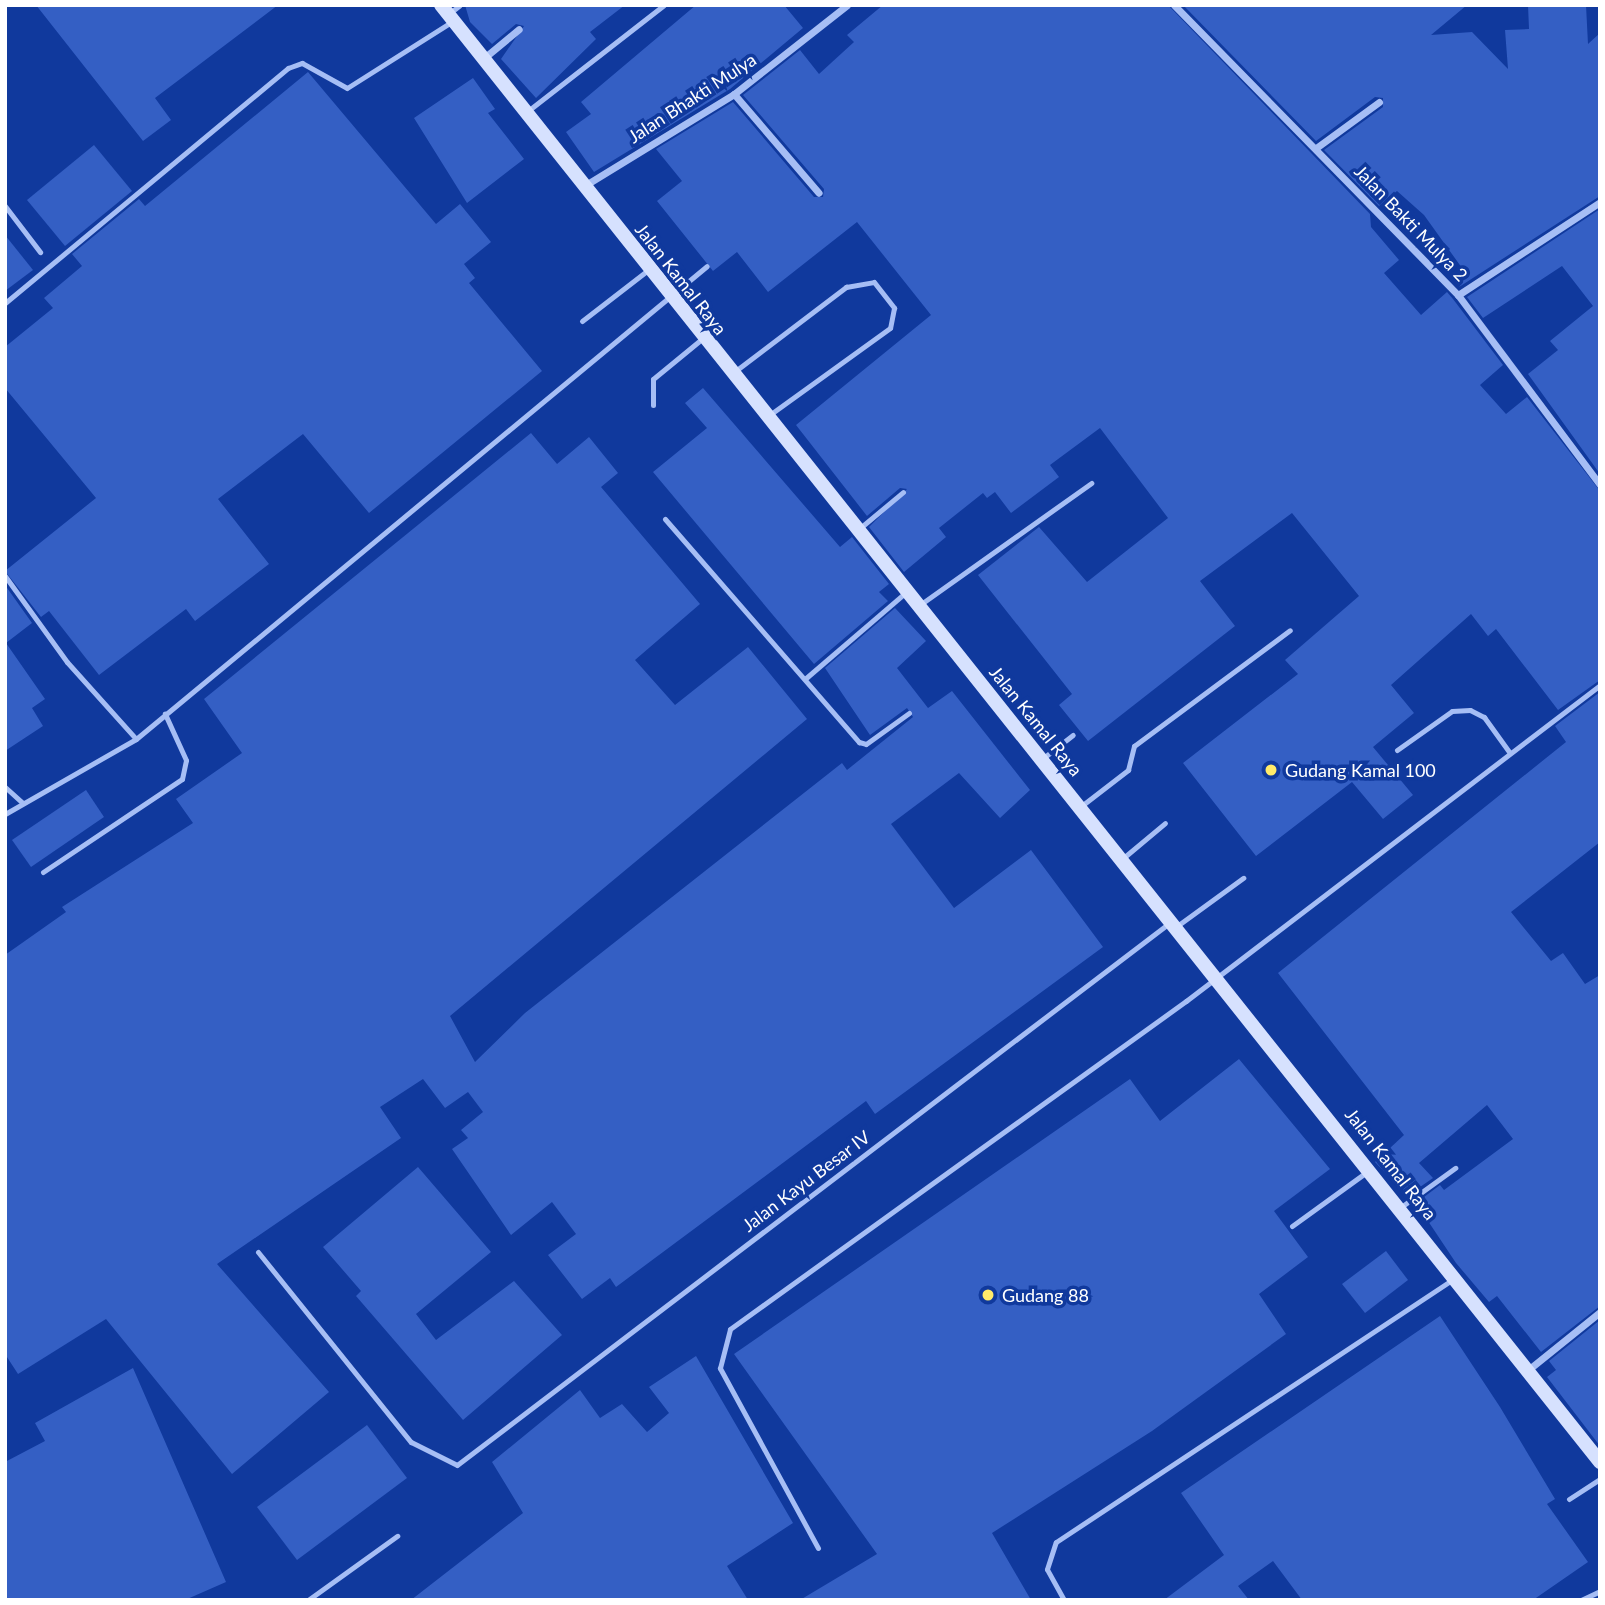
<!DOCTYPE html>
<html>
<head>
<meta charset="utf-8">
<style>
	body { margin:0 }
	#map { position:relative; width:1605px; height:1605px; overflow:hidden; background:#10399d; font-family:Lato,sans-serif }
	div>[style] { position:absolute }
	.building>* { inset:0; background:#345fc4 }
	.lane>* { height:5px; margin:-2.5px; padding:0 2.5px; transform-origin:2.5px; border-radius:2.5px; background:#a6bef5 }
	.street>* { height:7px; margin:-3.5px; padding:0 3.5px; transform-origin:3.5px; border-radius:3.5px; background:#a6bef5 }
	.secondary>* { height:14px; margin:-7px; padding:0 7px; transform-origin:7px; border-radius:7px; background:#d6e1fe }
	.dots>* { width:19px; height:19px; translate:-50% -50%; box-sizing:border-box; border:4px solid #10399d; border-radius:50% }
	span { translate:-50% -50%; white-space:nowrap; text-align:center; line-height:1.15; -webkit-text-stroke:7px #10399d; paint-order:stroke }
	.street-label { font-size:18px; color:#fff }
	.poi-label { font-size:18px; color:#fff }
	.left { translate:0 -50%; text-align:left }
	.frame { position:absolute; inset:0; border:7px solid #fff; pointer-events:none }
</style>
</head>
<body>
<div id="map">
	<div class="building">
		<i style="clip-path:polygon(36px 5px,278px 5px,155px 98px,171px 120px,143px 141px)"></i>
		<i style="clip-path:polygon(465px 5px,625px 5px,590px 32px,596px 39px,536px 98px,501px 59px,524px 26px,516px 24px,492px 44px,470px 22px)"></i>
		<i style="clip-path:polygon(696px 5px,784px 5px,803px 28px,730px 89px,594px 172px,566px 132px,591px 114px,581px 102px)"></i>
		<i style="clip-path:polygon(883px 5px,1168px 5px,1370px 214px,1371px 227px,1399px 260px,1384px 273px,1421px 315px,1447px 292px,1453px 299px,1503px 365px,1480px 385px,1506px 414px,1527px 397px,1600px 491px,1600px 680px,1558px 710px,1496px 629px,1488px 636px,1471px 614px,1391px 685px,1414px 713px,1373px 747px,1413px 795px,1383px 819px,1352px 782px,1256px 856px,1183px 763px,1298px 674px,1285px 660px,1359px 596px,1292px 513px,1200px 581px,1235px 626px,1088px 741px,1059px 705px,1072px 694px,978px 575px,1039px 527px,1087px 582px,1168px 518px,1100px 428px,1050px 465px,1059px 477px,1011px 513px,995px 492px,987px 498px,983px 493px,939px 528px,946px 537px,904px 572px,869px 527px,907px 489px,900px 488px,867px 516px,796px 425px,931px 315px,857px 222px,768px 292px,737px 252px,713px 271px,657px 201px,682px 181px,656px 149px,733px 102px,814px 197px,823px 197px,824px 189px,743px 95px,800px 50px,819px 74px,854px 42px,847px 35px)"></i>
		<i style="clip-path:polygon(1183px 5px,1467px 5px,1431px 35px,1472px 32px,1508px 69px,1505px 30px,1529px 29px,1528px 5px,1586px 5px,1588px 44px,1600px 33px,1600px 196px,1459px 287px,1467px 275px,1424px 215px,1397px 191px,1379px 206px,1324px 150px,1383px 107px,1383px 98px,1375px 97px,1316px 141px)"></i>
		<i style="clip-path:polygon(308px 72px,436px 224px,460px 204px,491px 242px,464px 264px,475px 278px,469px 283px,542px 371px,369px 513px,303px 434px,218px 499px,269px 564px,195px 621px,186px 609px,99px 675px,49px 611px,41px 617px,5px 571px,96px 498px,5px 388px,5px 347px,53px 308px,44px 298px,82px 266px,72px 254px,139px 199px,145px 206px)"></i>
		<i style="clip-path:polygon(473px 78px,495px 109px,488px 113px,524px 159px,467px 203px,414px 118px)"></i>
		<i style="clip-path:polygon(94px 145px,132px 191px,65px 246px,27px 200px)"></i>
		<i style="clip-path:polygon(1600px 209px,1600px 474px,1528px 374px,1558px 350px,1550px 341px,1593px 306px,1562px 266px,1483px 318px,1467px 297px)"></i>
		<i style="clip-path:polygon(5px 235px,33px 270px,5px 291px)"></i>
		<i style="clip-path:polygon(703px 388px,840px 547px,852px 537px,889px 584px,879px 592px,888px 601px,814px 664px,653px 472px,707px 428px,685px 403px)"></i>
		<i style="clip-path:polygon(531px 433px,557px 464px,589px 437px,618px 473px,601px 487px,700px 604px,635px 660px,675px 705px,748px 647px,807px 719px,450px 1016px,475px 1062px,525px 1013px,842px 763px,847px 770px,913px 717px,907px 708px,870px 735px,825px 668px,895px 608px,926px 641px,897px 668px,928px 708px,952px 691px,1030px 790px,1000px 818px,959px 773px,891px 824px,954px 908px,1031px 850px,1103px 947px,875px 1114px,866px 1101px,616px 1287px,610px 1278px,582px 1299px,548px 1255px,576px 1234px,552px 1202px,511px 1235px,452px 1149px,468px 1138px,461px 1130px,483px 1112px,468px 1092px,445px 1108px,423px 1079px,380px 1107px,401px 1138px,217px 1264px,329px 1392px,232px 1474px,106px 1319px,18px 1374px,5px 1354px,5px 955px,66px 912px,62px 907px,193px 823px,176px 799px,242px 753px,204px 699px)"></i>
		<i style="clip-path:polygon(5px 585px,32px 623px,6px 643px,45px 699px,32px 708px,43px 726px,5px 751px)"></i>
		<i style="clip-path:polygon(1600px 692px,1600px 842px,1511px 912px,1551px 961px,1563px 953px,1585px 984px,1600px 975px,1600px 1306px,1541px 1352px,1497px 1296px,1489px 1302px,1456px 1263px,1416px 1203px,1440px 1185px,1444px 1190px,1513px 1139px,1487px 1105px,1419px 1163px,1433px 1178px,1410px 1194px,1398px 1186px,1375px 1162px,1404px 1135px,1278px 973px,1566px 742px,1555px 726px)"></i>
		<i style="clip-path:polygon(86px 790px,104px 817px,31px 867px,12px 840px)"></i>
		<i style="clip-path:polygon(1239px 1059px,1330px 1169px,1274px 1211px,1308px 1257px,1259px 1294px,1286px 1334px,1152px 1431px,992px 1533px,1031px 1600px,800px 1600px,877px 1554px,734px 1354px,1130px 1079px,1160px 1121px)"></i>
		<i style="clip-path:polygon(418px 1167px,491px 1252px,416px 1314px,436px 1340px,514px 1281px,562px 1335px,463px 1420px,356px 1296px,361px 1291px,323px 1247px)"></i>
		<i style="clip-path:polygon(1386px 1251px,1408px 1280px,1365px 1313px,1342px 1284px)"></i>
		<i style="clip-path:polygon(1440px 1316px,1500px 1407px,1555px 1499px,1547px 1504px,1588px 1562px,1533px 1600px,1302px 1600px,1273px 1561px,1238px 1586px,1249px 1600px,1164px 1600px,1224px 1555px,1181px 1493px)"></i>
		<i style="clip-path:polygon(1600px 1320px,1600px 1446px,1547px 1377px,1556px 1370px,1549px 1361px)"></i>
		<i style="clip-path:polygon(696px 1356px,793px 1523px,727px 1566px,748px 1600px,411px 1600px,523px 1513px,492px 1462px,580px 1390px,600px 1418px,622px 1404px,647px 1432px,669px 1413px,649px 1387px)"></i>
		<i style="clip-path:polygon(133px 1368px,226px 1582px,185px 1600px,5px 1600px,5px 1462px,45px 1441px,35px 1423px)"></i>
		<i style="clip-path:polygon(367px 1425px,407px 1478px,297px 1560px,257px 1507px)"></i>
	</div>
	<div class="lane">
		<i style="left:451px;top:12px;width:11px;rotate:-38deg"></i>
		<i style="left:529px;top:110px;width:171px;rotate:-37.9deg"></i>
		<i style="left:5px;top:206px;width:58px;rotate:52.7deg"></i>
		<i style="left:5px;top:303px;width:368px;rotate:-39.7deg"></i>
		<i style="left:288px;top:68px;width:15px;rotate:-20deg"></i>
		<i style="left:302px;top:63px;width:51px;rotate:29.1deg"></i>
		<i style="left:347px;top:88px;width:125px;rotate:-32.3deg"></i>
		<i style="left:582px;top:321px;width:83px;rotate:-37.7deg"></i>
		<i style="left:734px;top:372px;width:141px;rotate:-37.2deg"></i>
		<i style="left:846px;top:287px;width:28px;rotate:-10deg"></i>
		<i style="left:874px;top:282px;width:33px;rotate:52deg"></i>
		<i style="left:894px;top:308px;width:20px;rotate:101deg"></i>
		<i style="left:890px;top:328px;width:150px;rotate:144.2deg"></i>
		<i style="left:653px;top:405px;width:26px;rotate:-90deg"></i>
		<i style="left:653px;top:379px;width:65px;rotate:-39.4deg"></i>
		<i style="left:665px;top:519px;width:296px;rotate:49deg"></i>
		<i style="left:859px;top:742px;width:7px;rotate:16deg"></i>
		<i style="left:866px;top:744px;width:53px;rotate:-35.8deg"></i>
		<i style="left:860px;top:528px;width:56px;rotate:-39.9deg"></i>
		<i style="left:5px;top:576px;width:106px;rotate:54.2deg"></i>
		<i style="left:67px;top:662px;width:103px;rotate:48.1deg"></i>
		<i style="left:921px;top:604px;width:209px;rotate:-35.4deg"></i>
		<i style="left:806px;top:678px;width:133px;rotate:-40.7deg"></i>
		<i style="left:1397px;top:750px;width:67px;rotate:-35.3deg"></i>
		<i style="left:1452px;top:711px;width:18px;rotate:-3deg"></i>
		<i style="left:1470px;top:710px;width:16px;rotate:27deg"></i>
		<i style="left:1484px;top:717px;width:44px;rotate:54.2deg"></i>
		<i style="left:1042px;top:759px;width:39px;rotate:-38deg"></i>
		<i style="left:5px;top:787px;width:24px;rotate:42deg"></i>
		<i style="left:1080px;top:807px;width:61px;rotate:-37.6deg"></i>
		<i style="left:1128px;top:770px;width:25px;rotate:-76deg"></i>
		<i style="left:1134px;top:746px;width:194px;rotate:-36.6deg"></i>
		<i style="left:5px;top:814px;width:151px;rotate:-29.8deg"></i>
		<i style="left:136px;top:739px;width:741px;rotate:-39.64deg"></i>
		<i style="left:1122px;top:859px;width:56px;rotate:-39.9deg"></i>
		<i style="left:43px;top:872px;width:167px;rotate:-33.8deg"></i>
		<i style="left:182px;top:779px;width:19px;rotate:-78deg"></i>
		<i style="left:186px;top:760px;width:51px;rotate:-114.5deg"></i>
		<i style="left:1177px;top:926px;width:82px;rotate:-36deg"></i>
		<i style="left:1401px;top:1207px;width:67px;rotate:-35.8deg"></i>
		<i style="left:1292px;top:1226px;width:94px;rotate:-35.9deg"></i>
		<i style="left:258px;top:1252px;width:244px;rotate:51.2deg"></i>
		<i style="left:411px;top:1442px;width:51px;rotate:26.6deg"></i>
		<i style="left:457px;top:1465px;width:893px;rotate:-37.27deg"></i>
		<i style="left:1569px;top:1499px;width:37px;rotate:-33deg"></i>
		<i style="left:818px;top:1548px;width:205px;rotate:-118.6deg"></i>
		<i style="left:720px;top:1368px;width:40px;rotate:-75.6deg"></i>
		<i style="left:730px;top:1329px;width:562px;rotate:-35.73deg"></i>
		<i style="left:1186px;top:1001px;width:521px;rotate:-37.35deg"></i>
		<i style="left:308px;top:1600px;width:110px;rotate:-35.7deg"></i>
		<i style="left:1064px;top:1600px;width:35px;rotate:-119deg"></i>
		<i style="left:1047px;top:1569px;width:28px;rotate:-72deg"></i>
		<i style="left:1056px;top:1542px;width:476px;rotate:-33.5deg"></i>
		<i style="left:1581px;top:1600px;width:21px;rotate:-25deg"></i>
	</div>
	<div class="street">
		<i style="left:1174px;top:5px;width:406px;rotate:45.6deg"></i>
		<i style="left:1458px;top:295px;width:237px;rotate:53.2deg"></i>
		<i style="left:484px;top:58px;width:45px;rotate:-39.6deg"></i>
		<i style="left:734px;top:94px;width:130px;rotate:49.4deg"></i>
		<i style="left:1316px;top:148px;width:78px;rotate:-36.1deg"></i>
		<i style="left:584px;top:186px;width:176px;rotate:-31.5deg"></i>
		<i style="left:734px;top:94px;width:144px;rotate:-38.2deg"></i>
		<i style="left:1458px;top:295px;width:170px;rotate:-33.2deg"></i>
		<i style="left:1528px;top:1370px;width:92px;rotate:-38.9deg"></i>
	</div>
	<div class="secondary">
		<i style="left:441px;top:5px;width:1862px;rotate:51.5deg"></i>
	</div>
	<div class="dots">
		<i style="left:1271px;top:770px;background:#ffea6a"></i>
		<i style="left:988px;top:1295px;background:#ffea6a"></i>
	</div>
	<div class="street-label">
		<span style="left:692px;top:98px;rotate:-33deg">Jalan Bhakti Mulya</span>
		<span style="left:1411px;top:223px;rotate:46deg">Jalan Bakti Mulya 2</span>
		<span style="left:681px;top:279px;rotate:52deg">Jalan Kamal Raya</span>
		<span style="left:1036px;top:721px;rotate:51deg">Jalan Kamal Raya</span>
		<span style="left:1391px;top:1164px;rotate:52deg">Jalan Kamal Raya</span>
		<span style="left:806px;top:1181px;rotate:-37deg">Jalan Kayu Besar IV</span>
	</div>
	<div class="poi-label">
		<span class="left" style="left:1285px;top:770px">Gudang Kamal 100</span>
		<span class="left" style="left:1002px;top:1295px">Gudang 88</span>
	</div>
	<div class="frame"></div>
</div>
</body>
</html>
